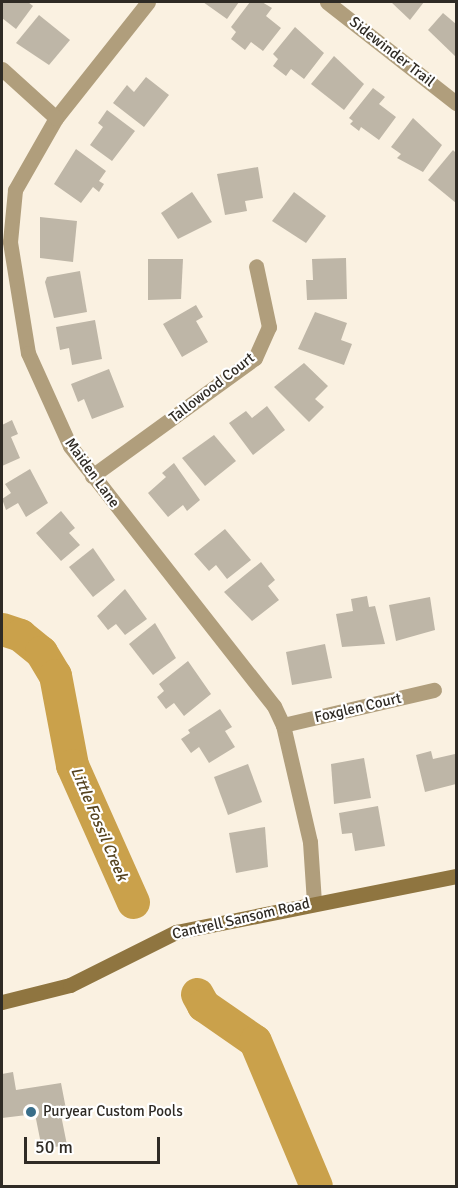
<!DOCTYPE html>
<html>
<head>
<meta charset="utf-8">
<style>
	body { margin:0 }
	#map { position:relative; width:458px; height:1188px; overflow:hidden; background:#faf1e1; font-family:Signika,sans-serif }
	div>[style] { position:absolute }
	.river>* { height:33px; margin:-16.5px; padding:0 16.5px; transform-origin:16.5px; border-radius:16.5px; background:#caa14b }
	.building>* { inset:0; background:#beb6a7 }
	.street>* { height:15px; margin:-7.5px; padding:0 7.5px; transform-origin:7.5px; border-radius:7.5px; background:#b09e7c }
	.secondary>* { height:15px; margin:-7.5px; padding:0 7.5px; transform-origin:7.5px; border-radius:7.5px; background:#8f7540 }
	.dots>* { width:16px; height:16px; translate:-50% -50%; box-sizing:border-box; border:3px solid #fff; border-radius:50% }
	span { translate:-50% -50%; white-space:nowrap; text-align:center; line-height:1.15; -webkit-text-stroke:4.5px #fff; paint-order:stroke }
	.street-label { font-size:15px; color:#2f2b25 }
	.poi-label { font-size:15px; color:#2f2b25 }
	.left { translate:0 -50%; text-align:left }
	.water-label { font-size:16px; color:#55431f; font-style:italic }
	.frame { position:absolute; inset:0; border:3px solid #2f2b25; pointer-events:none }
	.scale { position:absolute; left:24px; top:1137px; width:136px; height:27px; box-sizing:border-box; border:3px solid #2f2b25; border-top:0; padding-left:8px; font-size:18px; line-height:21px; white-space:nowrap; color:#2f2b25; -webkit-text-stroke:4px #fff; paint-order:stroke }
</style>
</head>
<body>
<div id="map">
	<div class="river">
		<i style="left:2px;top:629px;width:19px;rotate:18deg"></i>
		<i style="left:20px;top:635px;width:27px;rotate:39deg"></i>
		<i style="left:41px;top:652px;width:27px;rotate:59deg"></i>
		<i style="left:55px;top:675px;width:92px;rotate:79.3deg"></i>
		<i style="left:72px;top:765px;width:150px;rotate:66deg"></i>
		<i style="left:197px;top:994px;width:13px;rotate:61deg"></i>
		<i style="left:203px;top:1005px;width:63px;rotate:34.7deg"></i>
		<i style="left:255px;top:1041px;width:157px;rotate:67.2deg"></i>
	</div>
	<div class="building">
		<i style="clip-path:polygon(2px 2px,28px 2px,33px 6px,16px 29px,2px 18px)"></i>
		<i style="clip-path:polygon(203px 2px,239px 2px,227px 19px)"></i>
		<i style="clip-path:polygon(250px 2px,262px 2px,272px 8px,266px 16px,281px 28px,263px 51px,251px 42px,245px 50px,231px 39px,236px 32px,231px 27px)"></i>
		<i style="clip-path:polygon(391px 2px,424px 2px,410px 20px)"></i>
		<i style="clip-path:polygon(443px 13px,456px 24px,456px 57px,428px 30px)"></i>
		<i style="clip-path:polygon(39px 15px,70px 40px,49px 65px,16px 43px)"></i>
		<i style="clip-path:polygon(295px 27px,324px 53px,304px 79px,291px 69px,286px 76px,273px 66px,278px 59px,273px 54px)"></i>
		<i style="clip-path:polygon(334px 56px,364px 84px,344px 110px,311px 84px)"></i>
		<i style="clip-path:polygon(146px 77px,169px 95px,144px 127px,113px 103px,127px 85px,134px 92px)"></i>
		<i style="clip-path:polygon(373px 88px,385px 97px,379px 104px,396px 117px,379px 140px,361px 127px,359px 131px,350px 124px,353px 121px,349px 118px)"></i>
		<i style="clip-path:polygon(107px 110px,135px 131px,112px 161px,90px 145px,103px 127px,98px 123px)"></i>
		<i style="clip-path:polygon(413px 118px,442px 145px,423px 172px,397px 158px,401px 154px,391px 147px)"></i>
		<i style="clip-path:polygon(76px 149px,106px 171px,99px 181px,104px 184px,99px 192px,93px 187px,81px 203px,54px 184px)"></i>
		<i style="clip-path:polygon(453px 150px,456px 153px,456px 203px,428px 180px)"></i>
		<i style="clip-path:polygon(258px 167px,263px 198px,245px 201px,247px 211px,225px 215px,217px 174px)"></i>
		<i style="clip-path:polygon(192px 192px,212px 222px,178px 239px,161px 213px)"></i>
		<i style="clip-path:polygon(294px 192px,326px 216px,306px 243px,272px 221px)"></i>
		<i style="clip-path:polygon(40px 217px,77px 221px,73px 262px,40px 258px)"></i>
		<i style="clip-path:polygon(346px 258px,347px 299px,307px 300px,306px 280px,313px 280px,312px 259px)"></i>
		<i style="clip-path:polygon(148px 259px,183px 259px,181px 299px,148px 300px)"></i>
		<i style="clip-path:polygon(80px 271px,87px 312px,54px 318px,45px 282px,47px 277px)"></i>
		<i style="clip-path:polygon(196px 305px,203px 317px,196px 321px,208px 342px,182px 357px,163px 324px)"></i>
		<i style="clip-path:polygon(315px 312px,347px 323px,341px 340px,352px 344px,344px 365px,298px 349px)"></i>
		<i style="clip-path:polygon(95px 320px,102px 359px,72px 365px,69px 348px,60px 350px,56px 327px)"></i>
		<i style="clip-path:polygon(304px 363px,328px 386px,315px 399px,324px 407px,309px 422px,274px 387px)"></i>
		<i style="clip-path:polygon(109px 369px,124px 407px,92px 419px,84px 399px,78px 402px,71px 384px)"></i>
		<i style="clip-path:polygon(267px 406px,285px 430px,253px 455px,229px 423px,246px 411px,252px 418px)"></i>
		<i style="clip-path:polygon(12px 420px,18px 434px,11px 437px,20px 458px,2px 466px,2px 425px)"></i>
		<i style="clip-path:polygon(214px 435px,236px 461px,205px 486px,182px 458px)"></i>
		<i style="clip-path:polygon(174px 463px,200px 500px,187px 511px,183px 505px,168px 517px,148px 493px,166px 477px,162px 473px)"></i>
		<i style="clip-path:polygon(30px 469px,48px 503px,26px 517px,18px 503px,6px 510px,2px 499px,11px 493px,5px 484px)"></i>
		<i style="clip-path:polygon(61px 511px,75px 528px,69px 533px,80px 545px,61px 561px,36px 533px)"></i>
		<i style="clip-path:polygon(225px 529px,251px 560px,227px 579px,216px 565px,209px 571px,194px 554px)"></i>
		<i style="clip-path:polygon(93px 548px,115px 580px,93px 597px,69px 567px)"></i>
		<i style="clip-path:polygon(261px 562px,275px 580px,268px 586px,279px 600px,252px 621px,224px 592px)"></i>
		<i style="clip-path:polygon(125px 589px,147px 619px,125px 635px,116px 624px,108px 630px,97px 616px)"></i>
		<i style="clip-path:polygon(367px 596px,369px 607px,375px 606px,385px 644px,342px 647px,336px 614px,353px 611px,351px 599px)"></i>
		<i style="clip-path:polygon(430px 597px,435px 630px,396px 641px,389px 605px)"></i>
		<i style="clip-path:polygon(155px 623px,176px 658px,153px 675px,129px 644px)"></i>
		<i style="clip-path:polygon(325px 644px,332px 678px,292px 685px,286px 652px)"></i>
		<i style="clip-path:polygon(188px 661px,211px 694px,184px 716px,174px 703px,166px 709px,157px 697px,164px 691px,159px 684px)"></i>
		<i style="clip-path:polygon(220px 709px,232px 727px,225px 731px,235px 747px,209px 763px,199px 747px,191px 753px,181px 739px,190px 733px,188px 730px)"></i>
		<i style="clip-path:polygon(431px 751px,433px 759px,455px 754px,456px 784px,425px 792px,416px 755px)"></i>
		<i style="clip-path:polygon(364px 758px,371px 798px,334px 804px,331px 764px)"></i>
		<i style="clip-path:polygon(248px 764px,262px 802px,228px 815px,214px 777px)"></i>
		<i style="clip-path:polygon(378px 806px,385px 846px,355px 851px,352px 833px,342px 834px,339px 813px)"></i>
		<i style="clip-path:polygon(265px 827px,268px 867px,236px 873px,229px 833px)"></i>
		<i style="clip-path:polygon(13px 1072px,16px 1090px,61px 1083px,66px 1109px,60px 1110px,67px 1145px,42px 1149px,35px 1114px,2px 1118px,2px 1074px)"></i>
	</div>
	<div class="street">
		<i style="left:148px;top:2px;width:148px;rotate:128.4deg"></i>
		<i style="left:56px;top:118px;width:83px;rotate:119.7deg"></i>
		<i style="left:15px;top:190px;width:52px;rotate:95.5deg"></i>
		<i style="left:10px;top:242px;width:112px;rotate:80.8deg"></i>
		<i style="left:28px;top:353px;width:102px;rotate:65.7deg"></i>
		<i style="left:70px;top:446px;width:330px;rotate:51.9deg"></i>
		<i style="left:274px;top:706px;width:21px;rotate:65deg"></i>
		<i style="left:283px;top:725px;width:120px;rotate:77deg"></i>
		<i style="left:310px;top:842px;width:61px;rotate:86.2deg"></i>
		<i style="left:327px;top:2px;width:164px;rotate:38.1deg"></i>
		<i style="left:2px;top:69px;width:73px;rotate:42.2deg"></i>
		<i style="left:92px;top:476px;width:201px;rotate:-35.9deg"></i>
		<i style="left:255px;top:358px;width:34px;rotate:-66deg"></i>
		<i style="left:269px;top:327px;width:62px;rotate:-102deg"></i>
		<i style="left:283px;top:725px;width:155px;rotate:-13.1deg"></i>
	</div>
	<div class="secondary">
		<i style="left:2px;top:1002px;width:70px;rotate:-14deg"></i>
		<i style="left:70px;top:985px;width:119px;rotate:-26.6deg"></i>
		<i style="left:176px;top:932px;width:286px;rotate:-11.3deg"></i>
	</div>
	<div class="dots">
		<i style="left:31px;top:1112px;background:#396e8a"></i>
	</div>
	<div class="street-label">
		<span style="left:392px;top:52px;rotate:38deg">Sidewinder Trail</span>
		<span style="left:212px;top:388px;rotate:-38deg">Tallowood Court</span>
		<span style="left:92px;top:473px;rotate:54deg">Maiden Lane</span>
		<span style="left:358px;top:708px;rotate:-13deg">Foxglen Court</span>
		<span style="left:241px;top:919px;rotate:-13deg">Cantrell Sansom Road</span>
	</div>
	<div class="poi-label">
		<span class="left" style="left:43px;top:1112px">Puryear Custom Pools</span>
	</div>
	<div class="water-label">
		<span style="left:99px;top:824px;rotate:67deg">Little Fossil Creek</span>
	</div>
	<div class="frame"></div>
	<div class="scale">50 m</div>
</div>
</body>
</html>
